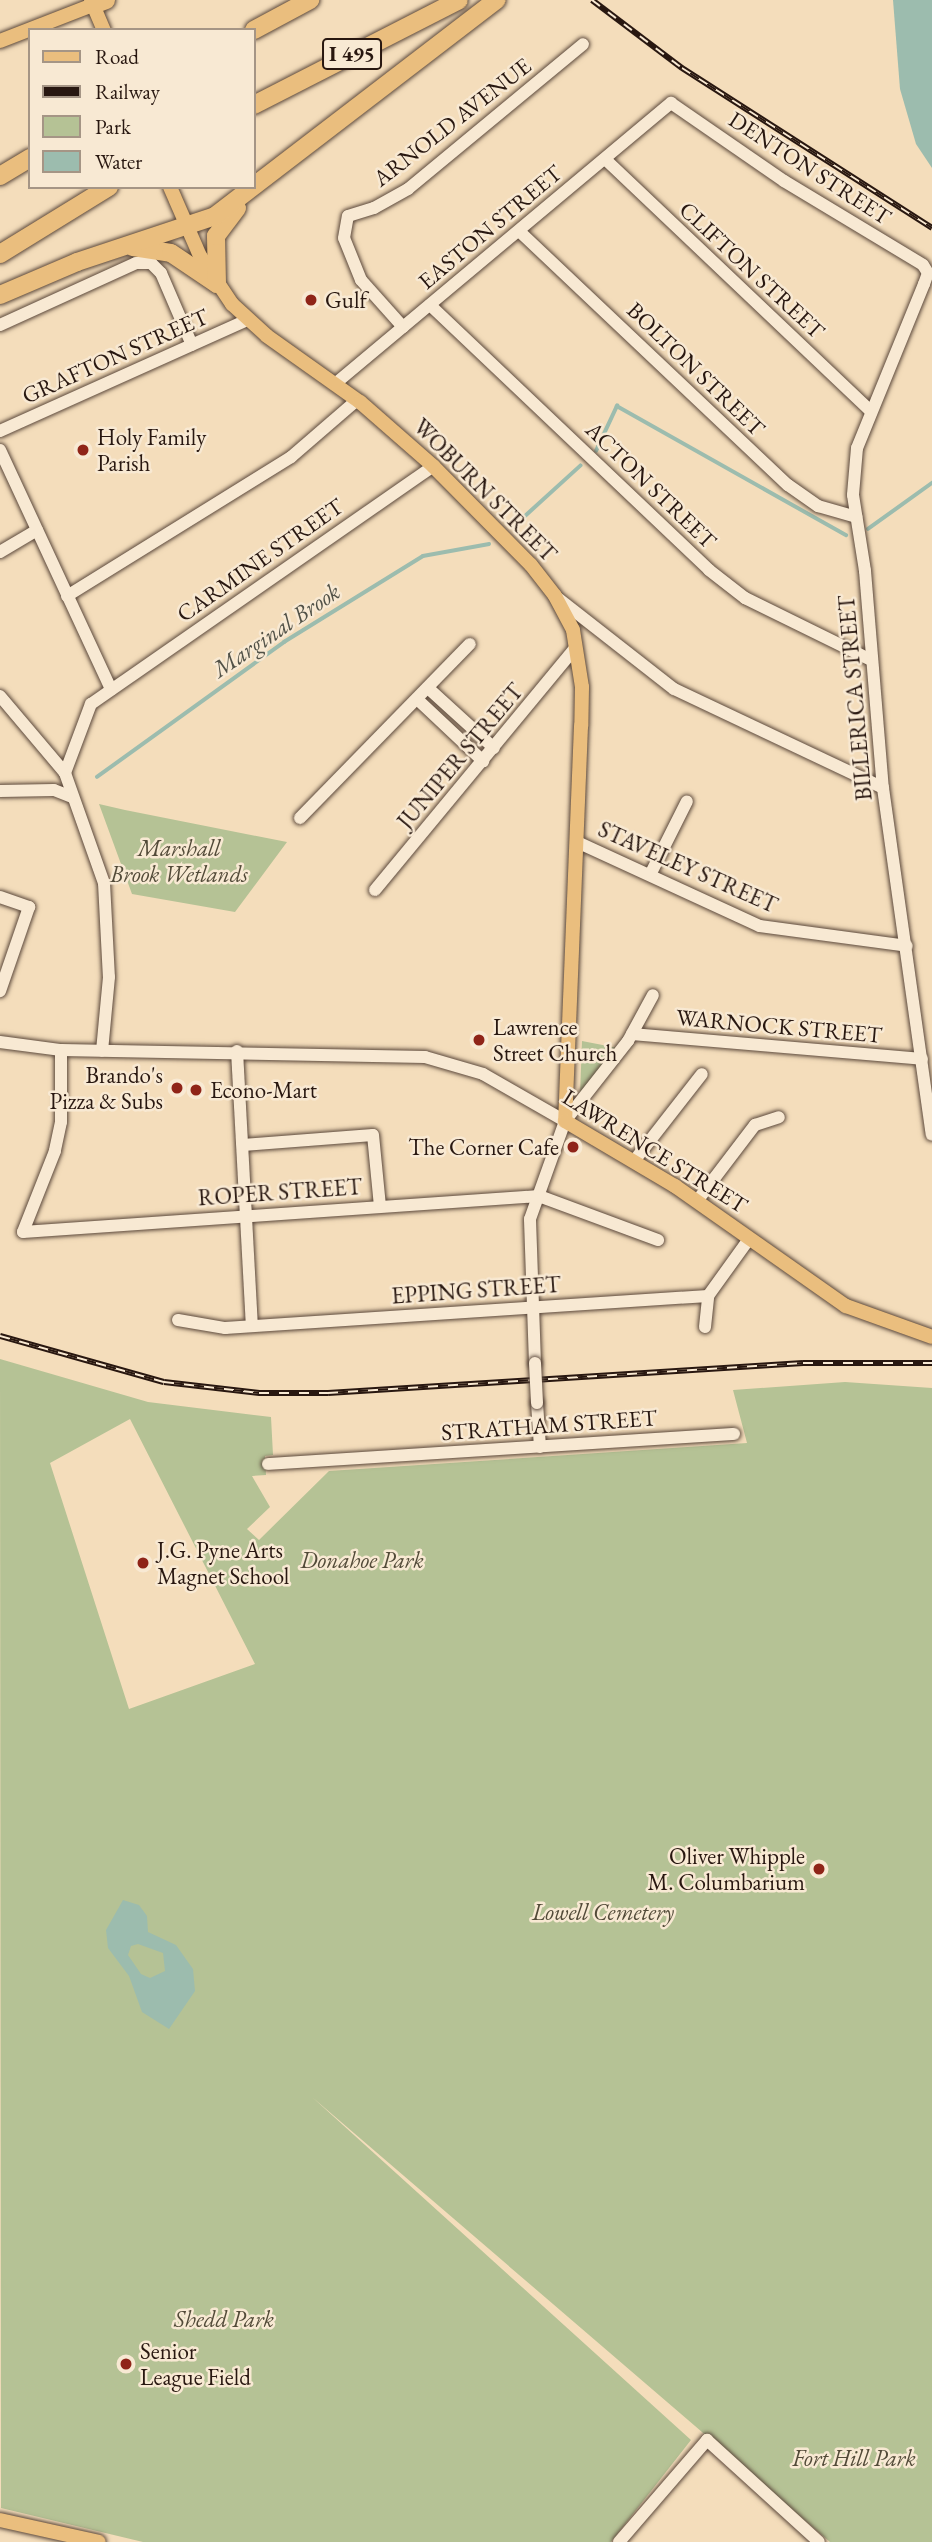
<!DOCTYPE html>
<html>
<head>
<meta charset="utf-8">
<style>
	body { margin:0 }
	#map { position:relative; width:932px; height:2542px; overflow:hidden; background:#f4ddbb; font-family:"EB Garamond",serif }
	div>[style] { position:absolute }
	.green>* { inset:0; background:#b5c295 }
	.water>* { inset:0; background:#9cbcae }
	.stream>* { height:3.5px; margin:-1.75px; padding:0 1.75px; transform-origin:1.75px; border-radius:1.75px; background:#9cbcae }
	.roads { filter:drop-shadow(0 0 2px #5b483b) drop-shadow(0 0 2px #5b483b) }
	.minor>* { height:12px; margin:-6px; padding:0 6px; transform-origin:6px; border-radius:6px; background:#f8e9d3 }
	.major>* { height:14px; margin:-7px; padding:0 7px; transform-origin:7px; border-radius:7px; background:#eabe7e }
	.highway>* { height:18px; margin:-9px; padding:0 9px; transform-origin:9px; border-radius:9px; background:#eabe7e }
	.rail>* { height:6px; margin-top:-3px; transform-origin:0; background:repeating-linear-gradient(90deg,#f8e9d3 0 10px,#281710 0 20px); box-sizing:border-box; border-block:2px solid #281710 }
	.bridges { filter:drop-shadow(0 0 2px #5b483b) drop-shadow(0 0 2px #5b483b) }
	.minor-bridge>* { height:12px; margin:-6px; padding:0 6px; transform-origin:6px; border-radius:6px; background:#f8e9d3 }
	.dots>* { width:19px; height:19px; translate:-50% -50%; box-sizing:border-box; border:4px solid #f8e9d3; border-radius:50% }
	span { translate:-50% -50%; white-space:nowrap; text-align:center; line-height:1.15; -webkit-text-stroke:5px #f8e9d3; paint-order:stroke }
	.shield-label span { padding:2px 5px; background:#f8e9d3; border:2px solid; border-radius:5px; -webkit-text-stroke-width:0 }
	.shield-label { font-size:21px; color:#281710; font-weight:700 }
	.street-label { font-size:23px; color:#281710 }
	.poi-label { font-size:23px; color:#281710 }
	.left { translate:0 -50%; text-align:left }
	.right { translate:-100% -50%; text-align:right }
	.park-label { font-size:23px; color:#524a38; font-style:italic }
	.water-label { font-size:24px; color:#515147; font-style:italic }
	.legend { position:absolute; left:28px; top:28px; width:228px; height:161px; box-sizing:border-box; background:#f8e9d3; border:2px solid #a59585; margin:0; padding:9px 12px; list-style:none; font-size:21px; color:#281710 }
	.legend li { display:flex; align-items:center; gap:14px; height:35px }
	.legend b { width:35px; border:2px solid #a59585 }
</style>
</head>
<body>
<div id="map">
	<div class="green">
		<i style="clip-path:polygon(99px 804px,125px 810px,287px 842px,235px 912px,132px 894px)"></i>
		<i style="clip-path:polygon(582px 1041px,618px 1048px,580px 1095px)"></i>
		<i style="clip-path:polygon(evenodd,0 1359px,148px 1402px,271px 1417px,273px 1455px,265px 1456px,266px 1475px,252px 1476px,270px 1507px,247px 1529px,259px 1540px,329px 1471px,747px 1443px,733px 1390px,845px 1382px,932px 1388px,932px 2542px,830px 2542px,312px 2097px,691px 2440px,611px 2542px,143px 2542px,1px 2508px,0 1359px,130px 1419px,255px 1664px,129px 1709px,50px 1463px,130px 1419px)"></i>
	</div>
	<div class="water">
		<i style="clip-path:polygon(893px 0,932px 0,932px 168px,916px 144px,900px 89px)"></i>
		<i style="clip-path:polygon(evenodd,123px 1900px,139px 1905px,147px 1916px,148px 1932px,176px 1945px,193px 1969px,195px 1991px,169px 2029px,142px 2012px,129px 1976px,108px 1948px,106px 1930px,123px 1900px,138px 1944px,163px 1953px,165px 1971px,150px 1978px,141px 1974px,128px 1955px,131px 1946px,138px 1944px)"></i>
	</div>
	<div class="stream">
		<i style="left:596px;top:451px;width:50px;rotate:-65deg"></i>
		<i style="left:617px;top:406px;width:263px;rotate:29.4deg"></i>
		<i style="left:513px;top:527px;width:91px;rotate:-42.3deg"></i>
		<i style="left:868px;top:529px;width:79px;rotate:-35.7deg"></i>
		<i style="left:97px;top:777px;width:231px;rotate:-35.8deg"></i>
		<i style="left:284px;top:642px;width:163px;rotate:-31.7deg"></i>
		<i style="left:423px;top:556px;width:67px;rotate:-10.3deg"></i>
	</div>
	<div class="roads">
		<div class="minor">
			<i style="left:605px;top:159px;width:366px;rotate:43.5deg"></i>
			<i style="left:519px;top:231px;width:370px;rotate:43.4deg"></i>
			<i style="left:788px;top:485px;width:37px;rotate:35deg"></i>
			<i style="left:818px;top:506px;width:40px;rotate:16deg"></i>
			<i style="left:430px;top:305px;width:385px;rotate:43.5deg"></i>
			<i style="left:709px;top:570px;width:46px;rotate:37.9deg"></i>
			<i style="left:745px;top:598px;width:138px;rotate:26.2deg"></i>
			<i style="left:0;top:325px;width:149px;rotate:-24.5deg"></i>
			<i style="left:136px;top:263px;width:15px"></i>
			<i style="left:151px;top:263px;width:14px;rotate:45deg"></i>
			<i style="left:161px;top:273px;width:78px;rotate:66.7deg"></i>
			<i style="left:403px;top:327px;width:63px;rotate:-131.8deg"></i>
			<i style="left:361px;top:280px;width:45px;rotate:-112deg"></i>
			<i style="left:344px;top:238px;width:22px;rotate:-80deg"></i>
			<i style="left:348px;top:216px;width:27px;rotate:-17deg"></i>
			<i style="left:374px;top:208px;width:39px;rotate:-29deg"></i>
			<i style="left:408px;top:189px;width:227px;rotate:-39.6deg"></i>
			<i style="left:336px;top:383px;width:437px;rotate:-39.9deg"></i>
			<i style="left:671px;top:103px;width:137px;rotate:34.6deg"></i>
			<i style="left:784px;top:181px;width:162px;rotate:31.1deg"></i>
			<i style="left:923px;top:265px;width:9px;rotate:58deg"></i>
			<i style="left:928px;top:273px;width:12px;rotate:110deg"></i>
			<i style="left:924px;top:284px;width:177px;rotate:112.2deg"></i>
			<i style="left:857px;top:448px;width:47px;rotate:94.9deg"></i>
			<i style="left:853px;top:495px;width:77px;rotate:81deg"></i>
			<i style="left:865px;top:571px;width:218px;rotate:85.3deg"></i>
			<i style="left:883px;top:788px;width:350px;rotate:82deg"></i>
			<i style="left:0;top:431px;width:271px;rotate:-24.2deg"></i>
			<i style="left:0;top:450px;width:264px;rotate:65.1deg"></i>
			<i style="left:0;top:552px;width:43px;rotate:-30.7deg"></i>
			<i style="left:67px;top:596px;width:264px;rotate:-31.8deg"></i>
			<i style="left:291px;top:457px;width:87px;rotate:-40.8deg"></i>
			<i style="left:555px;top:596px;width:151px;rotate:38deg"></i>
			<i style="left:674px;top:689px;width:231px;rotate:25.3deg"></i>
			<i style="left:428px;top:688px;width:89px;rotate:42.3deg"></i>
			<i style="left:0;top:696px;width:101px;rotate:49.8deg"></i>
			<i style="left:65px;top:773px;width:117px;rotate:70.5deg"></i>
			<i style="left:104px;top:883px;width:94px;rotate:87deg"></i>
			<i style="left:109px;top:977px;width:74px;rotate:95.4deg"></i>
			<i style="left:417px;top:699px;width:91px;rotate:43.2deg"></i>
			<i style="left:65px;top:773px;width:74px;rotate:-69.4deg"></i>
			<i style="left:91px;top:704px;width:417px;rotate:-34.8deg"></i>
			<i style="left:0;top:791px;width:54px;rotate:-1.1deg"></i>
			<i style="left:54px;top:790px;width:19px;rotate:21deg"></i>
			<i style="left:300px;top:818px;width:243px;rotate:-45.7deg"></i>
			<i style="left:577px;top:842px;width:201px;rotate:24.7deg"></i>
			<i style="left:760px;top:926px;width:148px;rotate:7.7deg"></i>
			<i style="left:651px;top:873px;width:80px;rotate:-63.4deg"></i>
			<i style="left:375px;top:890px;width:314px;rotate:-50.4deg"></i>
			<i style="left:0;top:897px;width:31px;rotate:19deg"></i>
			<i style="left:29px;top:907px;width:89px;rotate:109deg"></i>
			<i style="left:632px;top:1034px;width:291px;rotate:4.9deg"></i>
			<i style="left:0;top:1042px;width:62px;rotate:7.5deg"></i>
			<i style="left:61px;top:1050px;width:364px;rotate:1.1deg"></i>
			<i style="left:425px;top:1057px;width:60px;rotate:16.3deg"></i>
			<i style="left:483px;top:1074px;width:95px;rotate:29.8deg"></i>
			<i style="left:61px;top:1050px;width:72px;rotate:90deg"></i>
			<i style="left:61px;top:1122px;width:30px;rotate:102deg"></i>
			<i style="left:55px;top:1151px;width:87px;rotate:111.6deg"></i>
			<i style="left:23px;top:1232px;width:517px;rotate:-3.99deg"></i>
			<i style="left:539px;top:1196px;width:127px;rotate:20.3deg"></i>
			<i style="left:237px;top:1051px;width:275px;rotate:86.9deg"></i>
			<i style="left:243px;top:1145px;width:130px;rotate:-4.4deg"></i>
			<i style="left:373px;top:1135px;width:71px;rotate:84.4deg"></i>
			<i style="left:634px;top:1161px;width:110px;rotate:-52deg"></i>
			<i style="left:697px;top:1201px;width:96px;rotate:-52.7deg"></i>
			<i style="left:755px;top:1125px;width:25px;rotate:-18deg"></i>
			<i style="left:178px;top:1320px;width:48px;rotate:9.7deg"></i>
			<i style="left:225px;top:1328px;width:484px;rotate:-3.8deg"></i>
			<i style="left:708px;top:1296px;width:70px;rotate:-54.3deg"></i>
			<i style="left:705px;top:1327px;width:31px;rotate:-84deg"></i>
			<i style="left:535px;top:1363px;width:144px;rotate:-92deg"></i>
			<i style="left:530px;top:1219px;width:104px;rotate:-70.3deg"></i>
			<i style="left:565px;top:1121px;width:102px;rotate:-51.8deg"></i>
			<i style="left:628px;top:1041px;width:52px;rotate:-61.5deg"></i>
			<i style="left:537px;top:1403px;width:44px;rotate:86.1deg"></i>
			<i style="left:268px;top:1464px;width:467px;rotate:-3.7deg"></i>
			<i style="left:619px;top:2542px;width:135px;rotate:-49.2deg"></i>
			<i style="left:707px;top:2440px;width:151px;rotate:42.3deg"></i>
		</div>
		<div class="major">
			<i style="left:91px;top:0;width:33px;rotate:67deg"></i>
			<i style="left:0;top:41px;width:100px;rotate:-21.2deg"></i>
			<i style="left:170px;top:187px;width:75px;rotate:66.5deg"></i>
			<i style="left:200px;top:256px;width:58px;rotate:56.3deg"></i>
			<i style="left:232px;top:304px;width:47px;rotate:42.4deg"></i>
			<i style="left:267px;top:336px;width:114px;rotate:35.4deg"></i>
			<i style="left:360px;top:402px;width:97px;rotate:41.2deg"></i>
			<i style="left:433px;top:466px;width:139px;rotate:45.3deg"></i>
			<i style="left:531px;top:565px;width:39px;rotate:52deg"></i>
			<i style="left:555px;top:596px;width:38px;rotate:62deg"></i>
			<i style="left:573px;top:630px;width:58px;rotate:81deg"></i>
			<i style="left:582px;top:687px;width:39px;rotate:91deg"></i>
			<i style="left:581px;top:726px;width:395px;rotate:92.3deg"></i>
			<i style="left:565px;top:1121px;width:128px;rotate:30.6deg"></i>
			<i style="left:675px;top:1186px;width:209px;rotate:35.1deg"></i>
			<i style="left:846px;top:1306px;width:91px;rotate:19.8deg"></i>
			<i style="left:0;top:2520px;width:101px;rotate:12.5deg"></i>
		</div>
		<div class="highway">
			<i style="left:93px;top:5px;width:14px;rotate:-21deg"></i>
			<i style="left:254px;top:30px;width:64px;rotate:-28.2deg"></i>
			<i style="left:254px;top:105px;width:230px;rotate:-27.1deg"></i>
			<i style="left:0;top:176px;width:35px;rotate:-31deg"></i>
			<i style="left:133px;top:247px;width:38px;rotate:9deg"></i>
			<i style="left:171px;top:253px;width:55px;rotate:34deg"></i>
			<i style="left:0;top:254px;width:128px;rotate:-31.6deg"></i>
			<i style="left:217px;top:284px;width:48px;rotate:-91.2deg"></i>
			<i style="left:216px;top:236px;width:35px;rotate:-53deg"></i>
			<i style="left:0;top:295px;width:84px;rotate:-23.2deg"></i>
			<i style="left:77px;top:262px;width:145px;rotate:-18.4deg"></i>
			<i style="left:215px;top:216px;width:355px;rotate:-37.5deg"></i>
		</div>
	</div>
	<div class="rail">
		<i style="left:592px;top:0;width:113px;rotate:37.1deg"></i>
		<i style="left:682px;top:68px;width:297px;rotate:32.6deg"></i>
		<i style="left:0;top:1336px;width:170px;rotate:15.7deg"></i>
		<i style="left:164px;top:1382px;width:96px;rotate:6.6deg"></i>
		<i style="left:259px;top:1393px;width:69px"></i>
		<i style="left:328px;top:1393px;width:476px;rotate:-3.6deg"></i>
		<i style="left:803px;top:1363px;width:129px"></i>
	</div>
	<div class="bridges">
		<div class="minor-bridge">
			<i style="left:535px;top:1363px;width:40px;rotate:87.1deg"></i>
		</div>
	</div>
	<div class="dots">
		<i style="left:311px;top:300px;background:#8f2418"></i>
		<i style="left:83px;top:450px;background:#8f2418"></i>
		<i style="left:479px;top:1040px;background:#8f2418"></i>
		<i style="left:177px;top:1088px;background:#8f2418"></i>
		<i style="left:196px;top:1090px;background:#8f2418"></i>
		<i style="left:573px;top:1147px;background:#8f2418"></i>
		<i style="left:143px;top:1563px;background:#8f2418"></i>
		<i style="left:819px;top:1869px;background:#8f2418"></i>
		<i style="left:126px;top:2364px;background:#8f2418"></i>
	</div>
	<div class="shield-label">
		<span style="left:352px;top:54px">I 495</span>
	</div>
	<div class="street-label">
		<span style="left:452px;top:122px;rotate:-38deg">ARNOLD AVENUE</span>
		<span style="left:810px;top:168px;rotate:33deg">DENTON STREET</span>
		<span style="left:490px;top:227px;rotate:-40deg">EASTON STREET</span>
		<span style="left:752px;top:270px;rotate:43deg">CLIFTON STREET</span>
		<span style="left:115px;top:356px;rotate:-24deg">GRAFTON STREET</span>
		<span style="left:696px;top:369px;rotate:44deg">BOLTON STREET</span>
		<span style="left:651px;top:485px;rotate:44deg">ACTON STREET</span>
		<span style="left:485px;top:490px;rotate:45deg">WOBURN STREET</span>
		<span style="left:260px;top:560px;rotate:-35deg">CARMINE STREET</span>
		<span style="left:855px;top:698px;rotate:-95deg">BILLERICA STREET</span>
		<span style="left:460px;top:756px;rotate:-50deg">JUNIPER STREET</span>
		<span style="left:688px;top:867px;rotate:24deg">STAVELEY STREET</span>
		<span style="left:779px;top:1026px;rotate:5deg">WARNOCK STREET</span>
		<span style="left:655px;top:1151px;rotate:32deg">LAWRENCE STREET</span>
		<span style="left:280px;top:1192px;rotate:-4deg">ROPER STREET</span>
		<span style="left:476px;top:1290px;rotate:-4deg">EPPING STREET</span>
		<span style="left:549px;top:1425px;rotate:-4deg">STRATHAM STREET</span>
	</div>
	<div class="poi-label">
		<span class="left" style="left:325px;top:300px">Gulf</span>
		<span class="left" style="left:97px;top:450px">Holy Family<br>Parish</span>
		<span class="left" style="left:493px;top:1040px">Lawrence<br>Street Church</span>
		<span class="right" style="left:163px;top:1088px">Brando's<br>Pizza &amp; Subs</span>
		<span class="left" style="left:210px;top:1090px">Econo-Mart</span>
		<span class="right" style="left:559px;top:1147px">The Corner Cafe</span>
		<span class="left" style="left:157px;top:1563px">J.G. Pyne Arts<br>Magnet School</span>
		<span class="right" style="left:805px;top:1869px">Oliver Whipple<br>M. Columbarium</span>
		<span class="left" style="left:140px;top:2364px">Senior<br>League Field</span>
	</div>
	<div class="park-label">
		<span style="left:179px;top:861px">Marshall<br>Brook Wetlands</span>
		<span style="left:362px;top:1560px">Donahoe Park</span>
		<span style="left:603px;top:1912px">Lowell Cemetery</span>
		<span style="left:224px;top:2319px">Shedd Park</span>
		<span style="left:854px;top:2458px">Fort Hill Park</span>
	</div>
	<div class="water-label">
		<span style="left:276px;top:630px;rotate:-34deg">Marginal Brook</span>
	</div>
	<ul class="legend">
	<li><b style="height:9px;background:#eabe7e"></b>Road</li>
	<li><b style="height:9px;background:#281710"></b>Railway</li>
	<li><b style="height:19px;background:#b5c295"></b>Park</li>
	<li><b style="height:19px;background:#9cbcae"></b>Water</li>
	</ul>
</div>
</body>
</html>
